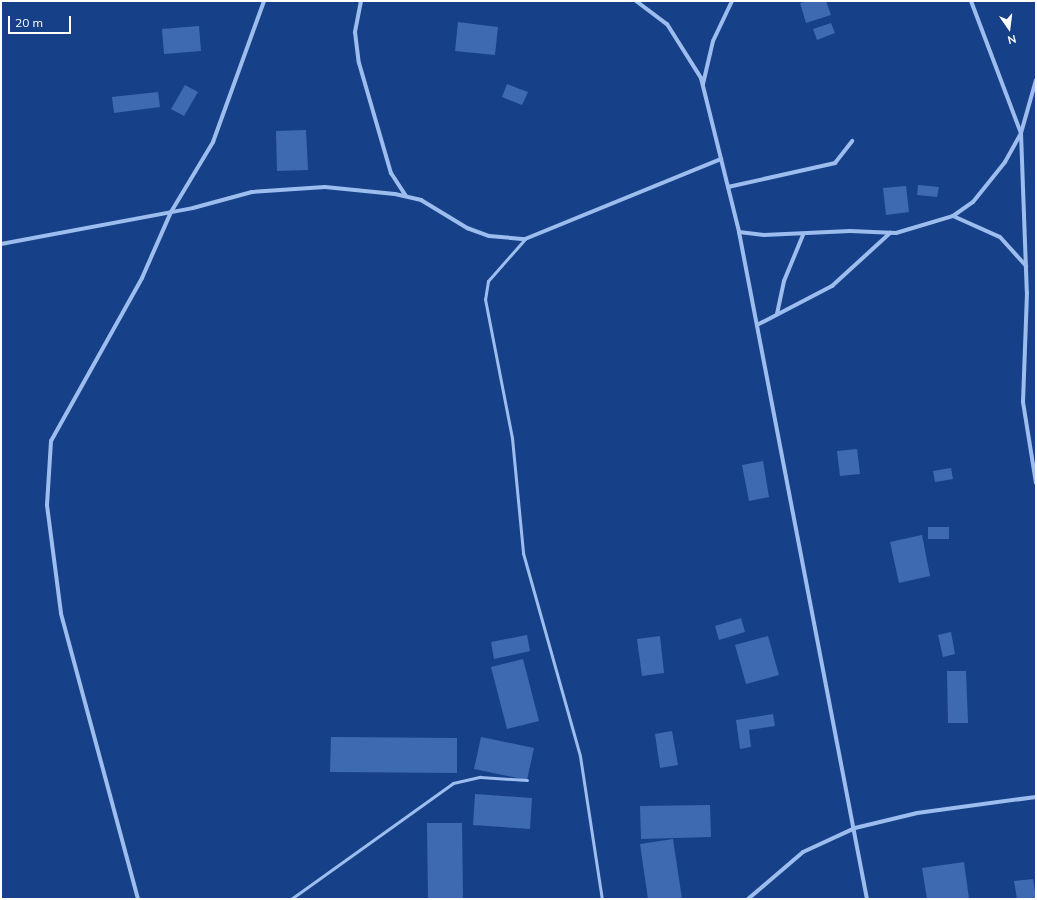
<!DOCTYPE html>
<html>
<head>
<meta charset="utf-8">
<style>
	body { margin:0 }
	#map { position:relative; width:1037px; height:900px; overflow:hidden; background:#164188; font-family:Mulish,sans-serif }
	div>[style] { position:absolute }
	.building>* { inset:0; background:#3e6ab2 }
	.lane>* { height:3px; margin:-1.5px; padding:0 1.5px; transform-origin:1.5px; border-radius:1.5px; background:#9dbdee }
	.street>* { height:4px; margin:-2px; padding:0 2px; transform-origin:2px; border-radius:2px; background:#9dbdee }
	span { translate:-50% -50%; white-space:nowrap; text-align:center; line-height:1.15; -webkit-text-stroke:3px #164188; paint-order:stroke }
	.frame { position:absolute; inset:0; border:2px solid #fff; pointer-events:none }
	.north { position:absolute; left:989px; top:8px; width:40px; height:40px; -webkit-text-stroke:3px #164188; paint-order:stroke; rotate:166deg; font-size:11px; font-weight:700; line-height:16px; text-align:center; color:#fff }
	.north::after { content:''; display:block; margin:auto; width:14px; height:18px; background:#fff; clip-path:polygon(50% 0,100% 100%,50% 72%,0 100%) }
	.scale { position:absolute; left:8px; top:16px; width:63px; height:18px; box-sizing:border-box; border:2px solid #fff; border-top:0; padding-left:5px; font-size:12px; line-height:14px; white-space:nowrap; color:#fff; -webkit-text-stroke:3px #164188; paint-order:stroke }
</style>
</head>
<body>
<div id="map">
	<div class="building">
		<i style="clip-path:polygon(807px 1px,826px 1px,831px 15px,806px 23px,800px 3px)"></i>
		<i style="clip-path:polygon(458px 22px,498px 27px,495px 55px,455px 51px)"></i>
		<i style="clip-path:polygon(831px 23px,835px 33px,817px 40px,813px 29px)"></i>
		<i style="clip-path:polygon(199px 26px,201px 51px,164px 54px,162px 29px)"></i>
		<i style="clip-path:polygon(507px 84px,528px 92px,522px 105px,502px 97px)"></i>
		<i style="clip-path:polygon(185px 85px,198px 92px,184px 116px,171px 109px)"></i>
		<i style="clip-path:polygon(158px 92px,160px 107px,114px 113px,112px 97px)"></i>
		<i style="clip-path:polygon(306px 130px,308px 170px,277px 171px,276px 131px)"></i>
		<i style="clip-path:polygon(918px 185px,939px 187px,937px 197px,917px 195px)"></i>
		<i style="clip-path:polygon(906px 186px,909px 212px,886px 215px,883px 188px)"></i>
		<i style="clip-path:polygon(857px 449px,860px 474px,840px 476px,837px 451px)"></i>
		<i style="clip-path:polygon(763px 461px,769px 497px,749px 501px,742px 465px)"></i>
		<i style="clip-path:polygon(951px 468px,953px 479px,935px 482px,933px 471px)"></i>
		<i style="clip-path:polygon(928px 527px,949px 527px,949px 539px,928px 539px)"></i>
		<i style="clip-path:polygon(922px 535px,930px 576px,899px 583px,890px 542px)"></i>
		<i style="clip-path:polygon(741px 618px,745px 632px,719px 640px,715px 626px)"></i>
		<i style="clip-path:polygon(951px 632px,955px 654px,943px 657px,938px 635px)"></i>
		<i style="clip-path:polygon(527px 635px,530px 651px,494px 659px,491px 642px)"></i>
		<i style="clip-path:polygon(660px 636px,664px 673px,642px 676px,637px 639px)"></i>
		<i style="clip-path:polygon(768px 636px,779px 675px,746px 684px,735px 645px)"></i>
		<i style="clip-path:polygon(523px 659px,539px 721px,507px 729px,491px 667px)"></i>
		<i style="clip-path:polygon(947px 671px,966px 671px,968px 723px,948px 723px)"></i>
		<i style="clip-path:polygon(773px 714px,775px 726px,749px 730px,751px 747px,740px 749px,736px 720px)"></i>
		<i style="clip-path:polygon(672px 731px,678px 765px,660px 768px,655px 734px)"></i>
		<i style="clip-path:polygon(331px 737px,457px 738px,457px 773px,330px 772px)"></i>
		<i style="clip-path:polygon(481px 737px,534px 748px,527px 780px,474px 769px)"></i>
		<i style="clip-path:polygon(475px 794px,532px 798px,530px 829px,473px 825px)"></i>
		<i style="clip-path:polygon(710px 805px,711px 837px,641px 839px,640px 806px)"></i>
		<i style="clip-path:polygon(427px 823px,462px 823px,463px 899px,428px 899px)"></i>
		<i style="clip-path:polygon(673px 839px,682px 899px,648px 899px,640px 844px)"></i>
		<i style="clip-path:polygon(964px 862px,969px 899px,927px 899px,922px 868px)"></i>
		<i style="clip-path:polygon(1033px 879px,1036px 899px,1017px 899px,1014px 881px)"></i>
	</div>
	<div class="lane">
		<i style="left:525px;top:239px;width:56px;rotate:131.4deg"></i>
		<i style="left:488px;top:281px;width:18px;rotate:99deg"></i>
		<i style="left:485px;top:299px;width:142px;rotate:79deg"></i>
		<i style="left:512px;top:438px;width:116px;rotate:84.5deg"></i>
		<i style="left:523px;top:553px;width:211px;rotate:74.3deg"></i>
		<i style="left:580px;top:756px;width:145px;rotate:81.3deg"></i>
		<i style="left:291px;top:899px;width:199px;rotate:-35.6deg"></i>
		<i style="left:453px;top:783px;width:28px;rotate:-13deg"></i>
		<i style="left:480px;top:777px;width:47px;rotate:3.7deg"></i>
	</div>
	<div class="street">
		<i style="left:361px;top:1px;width:32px;rotate:101deg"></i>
		<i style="left:355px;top:32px;width:31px;rotate:83deg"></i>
		<i style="left:359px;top:63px;width:115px;rotate:73.8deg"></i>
		<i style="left:391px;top:173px;width:27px;rotate:57deg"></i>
		<i style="left:636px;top:1px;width:39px;rotate:37deg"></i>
		<i style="left:667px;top:24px;width:64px;rotate:57.8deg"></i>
		<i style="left:701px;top:78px;width:159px;rotate:76.1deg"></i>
		<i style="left:739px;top:232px;width:679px;rotate:79.14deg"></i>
		<i style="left:971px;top:1px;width:141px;rotate:69.3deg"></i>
		<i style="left:1021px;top:133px;width:160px;rotate:87.9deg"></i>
		<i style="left:1027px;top:293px;width:109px;rotate:92.1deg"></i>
		<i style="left:1023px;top:402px;width:82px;rotate:80.9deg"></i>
		<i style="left:703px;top:84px;width:44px;rotate:-76.9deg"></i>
		<i style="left:713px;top:41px;width:44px;rotate:-64.6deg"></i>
		<i style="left:728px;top:187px;width:110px;rotate:-12.6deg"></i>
		<i style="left:835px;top:163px;width:28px;rotate:-52deg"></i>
		<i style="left:953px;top:216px;width:51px;rotate:24.1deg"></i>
		<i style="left:1000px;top:237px;width:39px;rotate:48deg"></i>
		<i style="left:739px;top:232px;width:25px;rotate:7deg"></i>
		<i style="left:764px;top:235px;width:86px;rotate:-2.7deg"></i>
		<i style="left:850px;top:231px;width:46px;rotate:2.5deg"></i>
		<i style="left:896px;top:233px;width:59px;rotate:-16.6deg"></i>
		<i style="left:953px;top:216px;width:24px;rotate:-35deg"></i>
		<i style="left:973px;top:202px;width:51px;rotate:-51.3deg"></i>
		<i style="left:1005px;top:162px;width:33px;rotate:-61deg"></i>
		<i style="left:1021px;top:133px;width:55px;rotate:-74.2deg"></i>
		<i style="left:1px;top:244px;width:195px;rotate:-10.6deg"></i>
		<i style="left:193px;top:208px;width:61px;rotate:-15.2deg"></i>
		<i style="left:252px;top:192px;width:73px;rotate:-3.9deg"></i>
		<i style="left:325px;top:187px;width:70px;rotate:5.7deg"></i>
		<i style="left:395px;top:194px;width:27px;rotate:13deg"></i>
		<i style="left:421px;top:200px;width:54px;rotate:31.3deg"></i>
		<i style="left:467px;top:228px;width:23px;rotate:20deg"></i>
		<i style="left:489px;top:236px;width:36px;rotate:5deg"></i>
		<i style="left:525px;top:239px;width:212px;rotate:-22.2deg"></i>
		<i style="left:777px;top:314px;width:34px;rotate:-78deg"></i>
		<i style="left:784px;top:281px;width:50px;rotate:-67.6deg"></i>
		<i style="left:757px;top:325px;width:85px;rotate:-27.5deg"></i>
		<i style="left:832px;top:286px;width:79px;rotate:-42.4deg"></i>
		<i style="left:138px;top:899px;width:296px;rotate:-105.1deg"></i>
		<i style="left:61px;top:613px;width:109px;rotate:-97.4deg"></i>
		<i style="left:47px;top:505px;width:64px;rotate:-86.4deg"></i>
		<i style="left:51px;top:441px;width:187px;rotate:-60.8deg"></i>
		<i style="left:142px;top:278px;width:72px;rotate:-66.3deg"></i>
		<i style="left:171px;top:212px;width:82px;rotate:-59deg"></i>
		<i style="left:213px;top:142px;width:150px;rotate:-70.1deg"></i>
		<i style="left:748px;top:899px;width:72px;rotate:-40.5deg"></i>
		<i style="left:803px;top:852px;width:57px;rotate:-24.8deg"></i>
		<i style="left:855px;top:828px;width:64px;rotate:-13.6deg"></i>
		<i style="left:917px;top:813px;width:120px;rotate:-7.7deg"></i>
	</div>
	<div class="frame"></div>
	<div class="north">N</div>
	<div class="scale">20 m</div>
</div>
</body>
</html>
